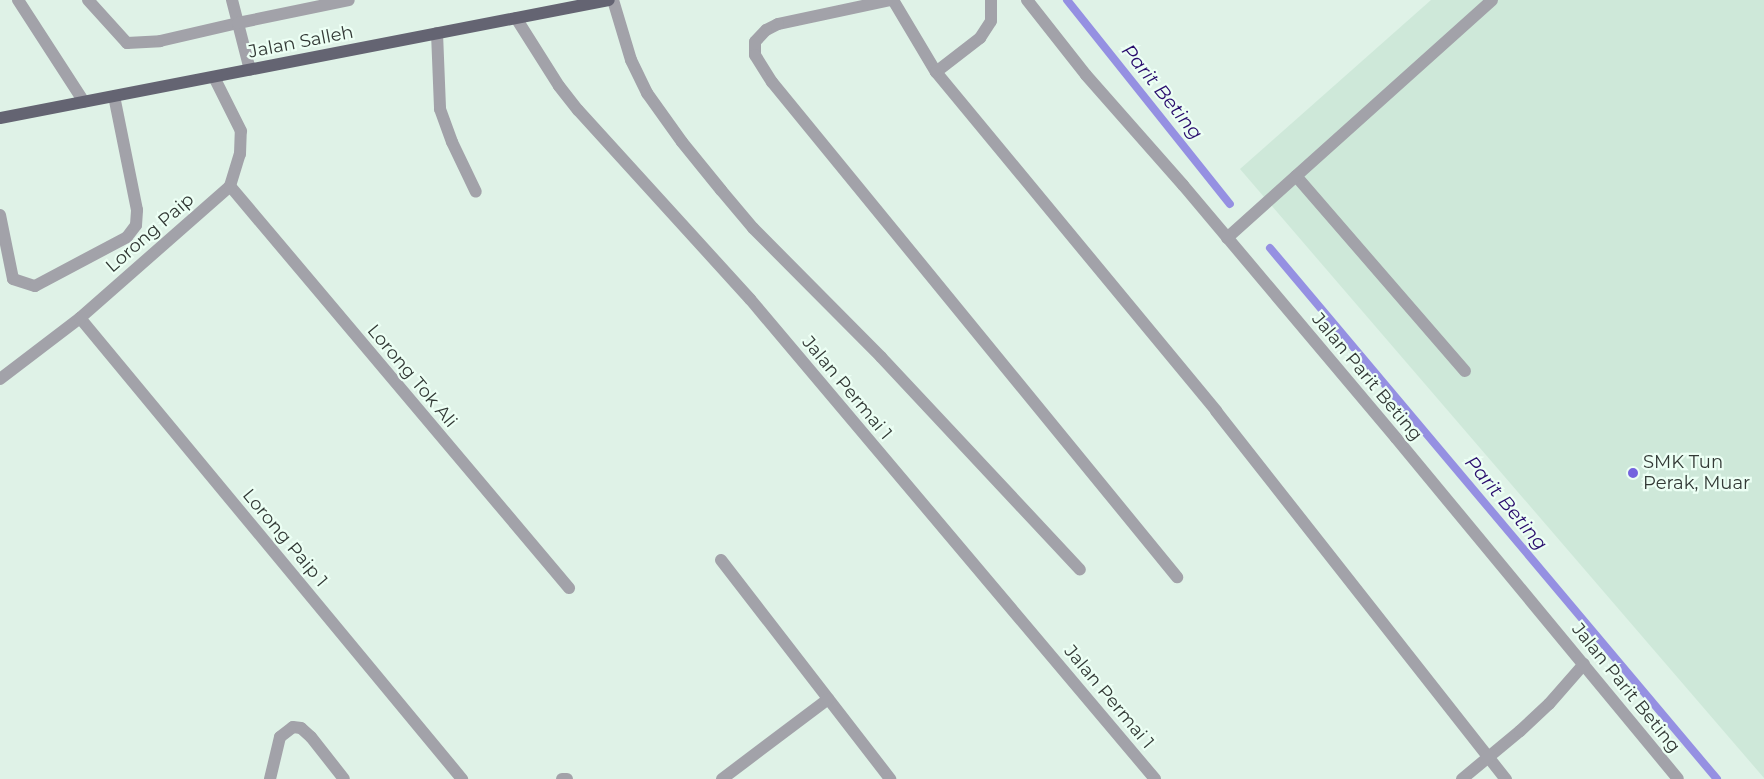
<!DOCTYPE html>
<html>
<head>
<meta charset="utf-8">
<style>
	body { margin:0 }
	#map { position:relative; width:1764px; height:779px; overflow:hidden; background:#dff2e7; font-family:Montserrat,sans-serif }
	div>[style] { position:absolute }
	.built>* { inset:0; background:#cee8d9 }
	.stream>* { height:8px; margin:-4px; padding:0 4px; transform-origin:4px; border-radius:4px; background:#9590e2 }
	.lane>* { height:12px; margin:-6px; padding:0 6px; transform-origin:6px; border-radius:6px; background:#a2a2a9 }
	.street>* { height:12px; margin:-6px; padding:0 6px; transform-origin:6px; border-radius:6px; background:#a2a2a9 }
	.primary>* { height:12px; margin:-6px; padding:0 6px; transform-origin:6px; border-radius:6px; background:#646472 }
	.dots>* { width:14px; height:14px; translate:-50% -50%; box-sizing:border-box; border:2px solid #ecfff4; border-radius:50% }
	span { translate:-50% -50%; white-space:nowrap; text-align:center; line-height:1.15; -webkit-text-stroke:4.5px #ecfff4; paint-order:stroke }
	.street-label { font-size:18px; color:#323935 }
	.poi-label { font-size:18px; color:#323935 }
	.left { translate:0 -50%; text-align:left }
	.water-label { font-size:19px; color:#290c6d; font-style:italic }
</style>
</head>
<body>
<div id="map">
	<div class="built">
		<i style="clip-path:polygon(1431px 0,1764px 0,1764px 778px,1240px 169px)"></i>
	</div>
	<div class="stream">
		<i style="left:1067px;top:0;width:261px;rotate:51.4deg"></i>
		<i style="left:1270px;top:248px;width:694px;rotate:49.91deg"></i>
	</div>
	<div class="lane">
		<i style="left:18px;top:0;width:121px;rotate:57.1deg"></i>
		<i style="left:88px;top:0;width:58px;rotate:47.8deg"></i>
		<i style="left:127px;top:43px;width:33px;rotate:-3deg"></i>
		<i style="left:160px;top:41px;width:80px;rotate:-13deg"></i>
		<i style="left:613px;top:0;width:63px;rotate:73.3deg"></i>
		<i style="left:631px;top:60px;width:37px;rotate:64deg"></i>
		<i style="left:647px;top:93px;width:60px;rotate:54.5deg"></i>
		<i style="left:682px;top:142px;width:62px;rotate:50.9deg"></i>
		<i style="left:721px;top:190px;width:50px;rotate:49.9deg"></i>
		<i style="left:753px;top:228px;width:182px;rotate:45.2deg"></i>
		<i style="left:881px;top:357px;width:291px;rotate:46.9deg"></i>
		<i style="left:891px;top:0;width:116px;rotate:168deg"></i>
		<i style="left:778px;top:24px;width:13px;rotate:153deg"></i>
		<i style="left:766px;top:30px;width:16px;rotate:133deg"></i>
		<i style="left:755px;top:42px;width:13px;rotate:90deg"></i>
		<i style="left:755px;top:55px;width:32px;rotate:58deg"></i>
		<i style="left:772px;top:82px;width:640px;rotate:50.71deg"></i>
		<i style="left:893px;top:0;width:84px;rotate:59.2deg"></i>
		<i style="left:936px;top:72px;width:440px;rotate:50.4deg"></i>
		<i style="left:1216px;top:411px;width:469px;rotate:51.8deg"></i>
		<i style="left:437px;top:33px;width:76px;rotate:87.7deg"></i>
		<i style="left:440px;top:109px;width:35px;rotate:70deg"></i>
		<i style="left:452px;top:142px;width:55px;rotate:64.4deg"></i>
		<i style="left:936px;top:72px;width:56px;rotate:-37.7deg"></i>
		<i style="left:980px;top:38px;width:20px;rotate:-57deg"></i>
		<i style="left:991px;top:21px;width:21px;rotate:-90deg"></i>
		<i style="left:1296px;top:176px;width:258px;rotate:49.1deg"></i>
		<i style="left:0;top:215px;width:65px;rotate:78.5deg"></i>
		<i style="left:13px;top:279px;width:23px;rotate:18deg"></i>
		<i style="left:35px;top:286px;width:104px;rotate:-28deg"></i>
		<i style="left:127px;top:237px;width:15px;rotate:-53deg"></i>
		<i style="left:136px;top:225px;width:15px;rotate:-86deg"></i>
		<i style="left:137px;top:210px;width:116px;rotate:-101.4deg"></i>
		<i style="left:1227px;top:238px;width:356px;rotate:-41.9deg"></i>
		<i style="left:1462px;top:779px;width:75px;rotate:-39.6deg"></i>
		<i style="left:1520px;top:731px;width:40px;rotate:-43deg"></i>
		<i style="left:1549px;top:704px;width:53px;rotate:-48.8deg"></i>
	</div>
	<div class="street">
		<i style="left:232px;top:0;width:72px;rotate:75.6deg"></i>
		<i style="left:1027px;top:0;width:95px;rotate:51.8deg"></i>
		<i style="left:1086px;top:75px;width:147px;rotate:48.6deg"></i>
		<i style="left:1183px;top:185px;width:331px;rotate:49.9deg"></i>
		<i style="left:1396px;top:438px;width:442px;rotate:50.4deg"></i>
		<i style="left:516px;top:18px;width:80px;rotate:57.7deg"></i>
		<i style="left:559px;top:86px;width:31px;rotate:52deg"></i>
		<i style="left:578px;top:110px;width:256px;rotate:47.7deg"></i>
		<i style="left:750px;top:299px;width:628px;rotate:49.84deg"></i>
		<i style="left:238px;top:23px;width:113px;rotate:-11.7deg"></i>
		<i style="left:230px;top:186px;width:526px;rotate:49.86deg"></i>
		<i style="left:80px;top:318px;width:599px;rotate:50.35deg"></i>
		<i style="left:0;top:379px;width:101px;rotate:-37.3deg"></i>
		<i style="left:80px;top:318px;width:200px;rotate:-41.3deg"></i>
		<i style="left:230px;top:186px;width:34px;rotate:-73deg"></i>
		<i style="left:240px;top:154px;width:23px;rotate:-88deg"></i>
		<i style="left:241px;top:131px;width:60px;rotate:-116.6deg"></i>
		<i style="left:721px;top:560px;width:277px;rotate:52.3deg"></i>
		<i style="left:270px;top:779px;width:43px;rotate:-76.6deg"></i>
		<i style="left:280px;top:737px;width:16px;rotate:-38deg"></i>
		<i style="left:293px;top:727px;width:8px;rotate:7deg"></i>
		<i style="left:301px;top:728px;width:13px;rotate:42deg"></i>
		<i style="left:311px;top:737px;width:53px;rotate:51.8deg"></i>
		<i style="left:562px;top:779px;width:5px"></i>
		<i style="left:722px;top:779px;width:133px;rotate:-37deg"></i>
	</div>
	<div class="primary">
		<i style="left:0;top:118px;width:620px;rotate:-10.97deg"></i>
	</div>
	<div class="dots">
		<i style="left:1633px;top:473px;background:#7463de"></i>
	</div>
	<div class="street-label">
		<span style="left:301px;top:42px;rotate:-11deg">Jalan Salleh</span>
		<span style="left:150px;top:233px;rotate:-41deg">Lorong Paip</span>
		<span style="left:412px;top:376px;rotate:50deg">Lorong Tok Ali</span>
		<span style="left:1367px;top:377px;rotate:50deg">Jalan Parit Beting</span>
		<span style="left:847px;top:388px;rotate:50deg">Jalan Permai 1</span>
		<span style="left:285px;top:538px;rotate:50deg">Lorong Paip 1</span>
		<span style="left:1626px;top:688px;rotate:51deg">Jalan Parit Beting</span>
		<span style="left:1109px;top:697px;rotate:50deg">Jalan Permai 1</span>
	</div>
	<div class="poi-label">
		<span class="left" style="left:1643px;top:473px">SMK Tun<br>Perak, Muar</span>
	</div>
	<div class="water-label">
		<span style="left:1162px;top:92px;rotate:51deg">Parit Beting</span>
		<span style="left:1506px;top:503px;rotate:50deg">Parit Beting</span>
	</div>
</div>
</body>
</html>
